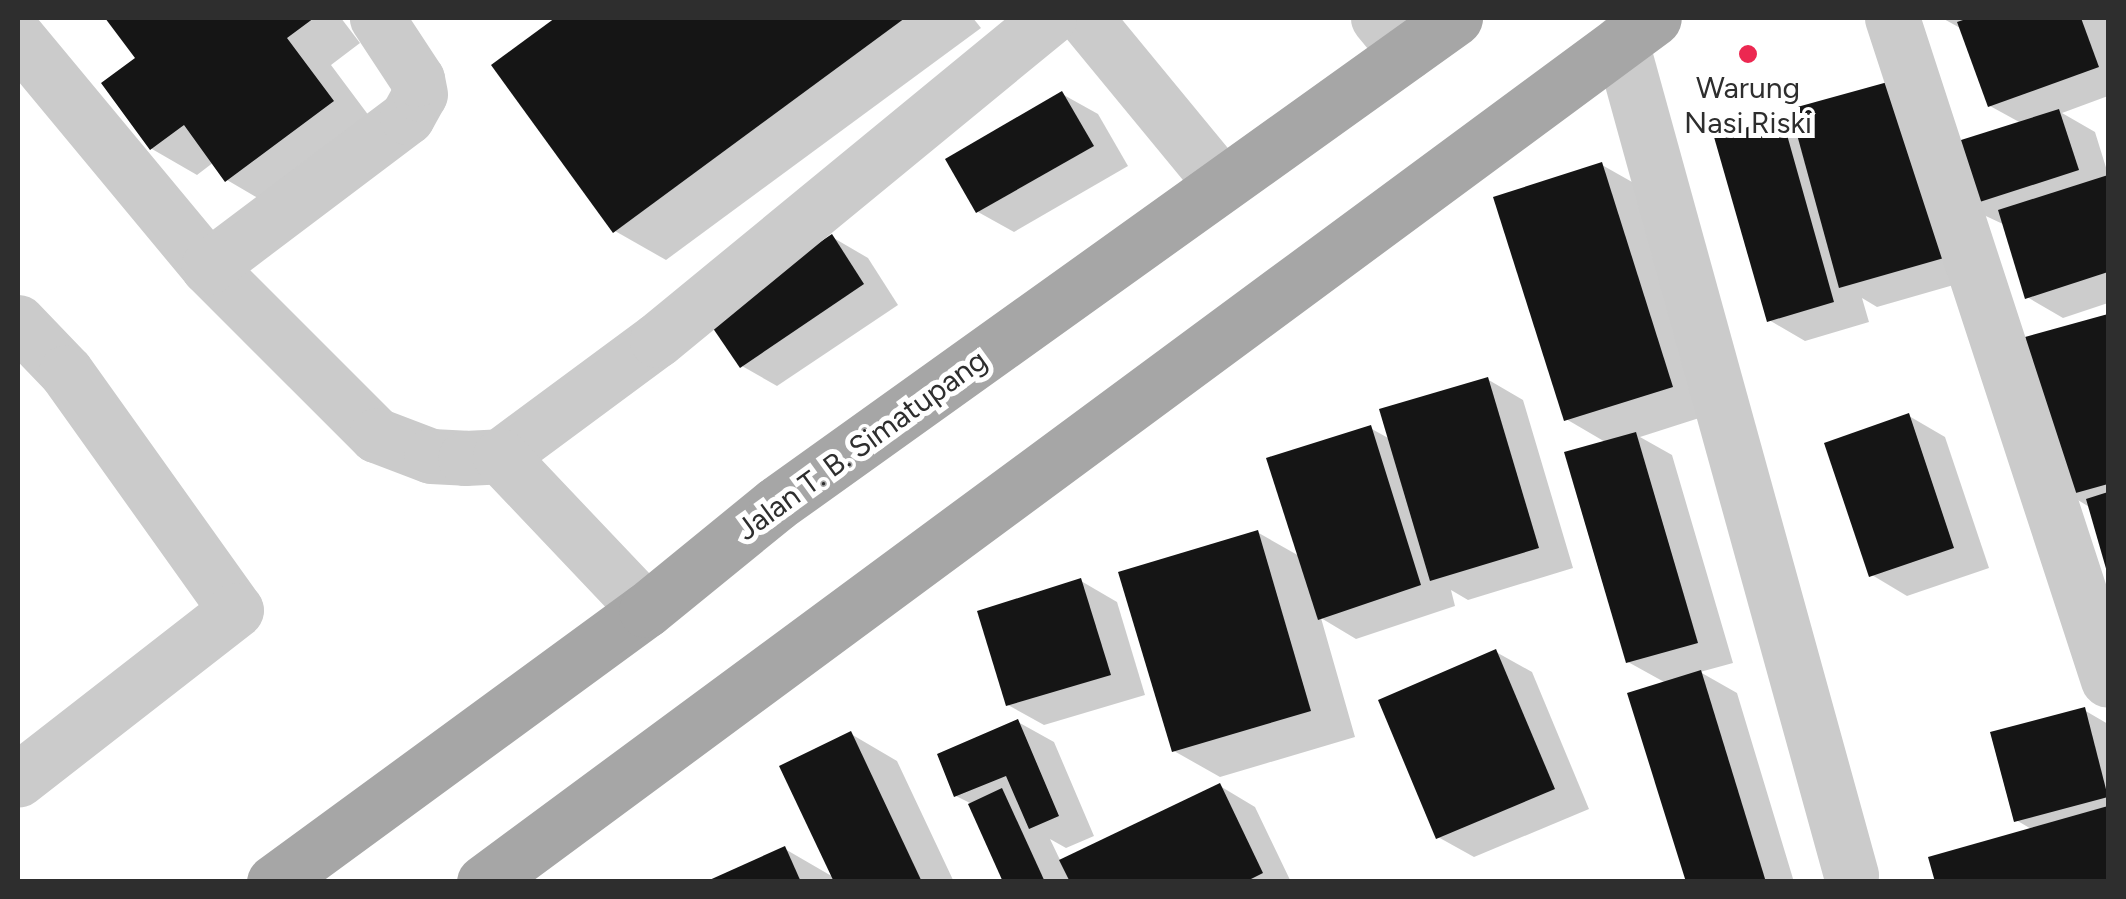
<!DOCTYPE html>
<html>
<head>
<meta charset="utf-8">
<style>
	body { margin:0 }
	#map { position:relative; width:2126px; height:899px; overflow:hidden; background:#fff; font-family:Figtree,sans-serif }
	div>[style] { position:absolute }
	.shadow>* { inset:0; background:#0003 }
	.building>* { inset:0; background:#151515 }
	.minor>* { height:55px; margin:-27.5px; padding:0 27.5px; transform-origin:27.5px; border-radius:27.5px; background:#cbcbcb }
	.major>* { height:55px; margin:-27.5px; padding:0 27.5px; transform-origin:27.5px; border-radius:27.5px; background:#a6a6a6 }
	.dots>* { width:28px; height:28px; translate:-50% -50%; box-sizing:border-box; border:5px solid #fff; border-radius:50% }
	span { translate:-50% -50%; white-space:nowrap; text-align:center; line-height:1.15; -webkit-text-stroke:10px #fff; paint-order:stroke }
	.poi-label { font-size:30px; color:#2e2e2e }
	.street-label { font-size:30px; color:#2e2e2e }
	.frame { position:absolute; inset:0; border:20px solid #2e2e2e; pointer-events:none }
</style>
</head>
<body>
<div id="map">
	<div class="shadow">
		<i style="clip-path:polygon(108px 18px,341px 18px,360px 43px,331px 65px,378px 128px,273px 207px,227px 180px,214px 162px,197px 175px,152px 149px,138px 59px)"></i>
		<i style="clip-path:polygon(559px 18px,973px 18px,981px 28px,666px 260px,615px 231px,494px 65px)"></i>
		<i style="clip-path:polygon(1942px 18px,2108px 18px,2108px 96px,2062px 113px,2095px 132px,2108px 174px,2108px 303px,2063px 318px,2027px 297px,2005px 225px,1958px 203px,1978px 278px,1877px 307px,1862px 298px,1869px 322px,1805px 341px,1769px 320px,1782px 120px,1798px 129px,1943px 148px,2021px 123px,1990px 106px,1962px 29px)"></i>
		<i style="clip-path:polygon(1062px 94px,1098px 114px,1128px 166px,1014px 232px,978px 212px)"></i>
		<i style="clip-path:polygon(1602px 165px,1648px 191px,1718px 412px,1640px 437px,1672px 455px,1733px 663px,1700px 672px,1737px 693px,1794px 882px,1689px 882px,1666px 683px,1628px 662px,1607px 443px,1566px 419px)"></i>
		<i style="clip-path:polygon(832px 237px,868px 258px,898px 305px,777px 386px,742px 366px)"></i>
		<i style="clip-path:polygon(2108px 317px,2108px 567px,2091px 508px,2068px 494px,2028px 339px)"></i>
		<i style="clip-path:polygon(1487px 379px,1523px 400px,1573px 568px,1468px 600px,1451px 590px,1455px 606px,1356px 639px,1321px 618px,1355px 737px,1220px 777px,1174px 751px,1257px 532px,1301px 557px,1370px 428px,1390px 439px)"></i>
		<i style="clip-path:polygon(1909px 416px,1945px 437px,1989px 568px,1907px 596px,1872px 575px)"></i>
		<i style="clip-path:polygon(1081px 581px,1117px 602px,1145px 695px,1044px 725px,1008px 705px)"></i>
		<i style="clip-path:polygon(1496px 652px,1532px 672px,1589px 809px,1474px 857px,1438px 837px)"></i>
		<i style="clip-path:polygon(2084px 710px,2108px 724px,2108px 882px,1937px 882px,2033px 830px,2016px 820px)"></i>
		<i style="clip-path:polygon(1018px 722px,1054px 742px,1094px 836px,1066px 848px,1050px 839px,1061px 862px,1220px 786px,1255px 807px,1291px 882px,1006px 882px,970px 803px,956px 796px)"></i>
		<i style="clip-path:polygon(851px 734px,897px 761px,954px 882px,711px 882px,785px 849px,835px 878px)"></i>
	</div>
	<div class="building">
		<i style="clip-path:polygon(105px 18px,314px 18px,287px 38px,334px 101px,225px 182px,184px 125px,150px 150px,101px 83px,135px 58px)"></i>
		<i style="clip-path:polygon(555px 18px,905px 18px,613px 233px,491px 65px)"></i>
		<i style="clip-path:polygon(1969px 18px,2081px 18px,2099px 67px,1988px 107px,1957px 22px)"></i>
		<i style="clip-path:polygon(1895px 80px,1944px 258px,1839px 288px,1790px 109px)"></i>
		<i style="clip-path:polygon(1062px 91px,1094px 146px,976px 213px,945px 159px)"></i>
		<i style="clip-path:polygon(2059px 109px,2079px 170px,1961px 208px,1942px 146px)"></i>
		<i style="clip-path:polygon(1782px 117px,1834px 302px,1767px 322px,1714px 137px)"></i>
		<i style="clip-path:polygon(1602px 162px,1673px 387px,1564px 421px,1493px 197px)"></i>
		<i style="clip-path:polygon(2108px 175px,2108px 272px,2025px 299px,1998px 210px)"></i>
		<i style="clip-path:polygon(832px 234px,864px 284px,740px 368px,706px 318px)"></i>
		<i style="clip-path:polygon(2108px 314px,2108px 484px,2065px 496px,2025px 337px)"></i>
		<i style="clip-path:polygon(1488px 377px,1539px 548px,1430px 581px,1379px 409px)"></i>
		<i style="clip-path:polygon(1909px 413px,1954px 548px,1869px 577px,1824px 443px)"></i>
		<i style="clip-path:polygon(1371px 425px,1421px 585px,1318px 620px,1266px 458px)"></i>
		<i style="clip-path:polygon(1636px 432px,1698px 643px,1626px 663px,1564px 452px)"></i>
		<i style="clip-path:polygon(2108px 492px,2108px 572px,2107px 572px,2086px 499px)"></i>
		<i style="clip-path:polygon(1258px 530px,1311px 711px,1172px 752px,1118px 572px)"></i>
		<i style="clip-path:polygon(1081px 578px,1111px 675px,1006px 706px,977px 611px)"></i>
		<i style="clip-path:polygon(1496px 649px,1555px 789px,1436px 839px,1378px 700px)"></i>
		<i style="clip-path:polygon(1701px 670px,1766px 882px,1686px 882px,1627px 693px)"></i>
		<i style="clip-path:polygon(2085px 707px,2108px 797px,2014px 822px,1990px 732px)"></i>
		<i style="clip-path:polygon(1018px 719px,1059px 816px,1029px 829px,1006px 776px,954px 797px,937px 754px)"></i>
		<i style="clip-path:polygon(851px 731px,922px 882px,834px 882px,779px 766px)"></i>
		<i style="clip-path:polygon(1220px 783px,1263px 873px,1245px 882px,1070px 882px,1059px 860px)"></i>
		<i style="clip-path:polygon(1002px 788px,1045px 882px,1003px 882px,968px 804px)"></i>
		<i style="clip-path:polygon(2108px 806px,2108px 882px,1935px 882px,1928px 857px)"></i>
		<i style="clip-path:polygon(785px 846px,801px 882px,705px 882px)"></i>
	</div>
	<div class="minor">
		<i style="left:1085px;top:18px;width:215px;rotate:50.5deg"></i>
		<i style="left:1378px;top:18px;width:45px;rotate:50.4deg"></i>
		<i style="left:1892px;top:18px;width:696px;rotate:71.93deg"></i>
		<i style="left:18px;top:38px;width:298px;rotate:50.3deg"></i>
		<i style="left:208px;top:267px;width:238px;rotate:45deg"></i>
		<i style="left:376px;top:435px;width:59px;rotate:20.9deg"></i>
		<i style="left:431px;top:456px;width:34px;rotate:3deg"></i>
		<i style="left:465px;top:458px;width:35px;rotate:-3deg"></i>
		<i style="left:500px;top:456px;width:195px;rotate:-36.5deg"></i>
		<i style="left:657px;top:340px;width:507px;rotate:-39.4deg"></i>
		<i style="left:1621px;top:42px;width:864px;rotate:74.56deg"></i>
		<i style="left:208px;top:267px;width:249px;rotate:-37deg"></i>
		<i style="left:407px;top:117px;width:26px;rotate:-61deg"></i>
		<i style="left:420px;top:94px;width:15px;rotate:-101deg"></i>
		<i style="left:417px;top:79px;width:73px;rotate:-123.3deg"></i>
		<i style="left:18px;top:322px;width:69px;rotate:46.2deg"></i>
		<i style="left:66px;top:372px;width:292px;rotate:54.5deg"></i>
		<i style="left:236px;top:610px;width:276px;rotate:142.1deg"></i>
		<i style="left:500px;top:456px;width:212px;rotate:46.5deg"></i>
	</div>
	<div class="major">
		<i style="left:274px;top:882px;width:461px;rotate:-36.2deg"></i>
		<i style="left:646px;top:610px;width:168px;rotate:-39.2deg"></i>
		<i style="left:776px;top:504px;width:835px;rotate:-35.59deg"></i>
		<i style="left:484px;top:882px;width:1454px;rotate:-36.44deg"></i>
	</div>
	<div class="dots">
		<i style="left:1748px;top:54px;background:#ec2851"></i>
	</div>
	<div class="poi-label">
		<span style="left:1748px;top:105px">Warung<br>Nasi Riski</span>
	</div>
	<div class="street-label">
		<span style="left:862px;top:445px;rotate:-36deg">Jalan T. B. Simatupang</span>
	</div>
	<div class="frame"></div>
</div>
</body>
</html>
